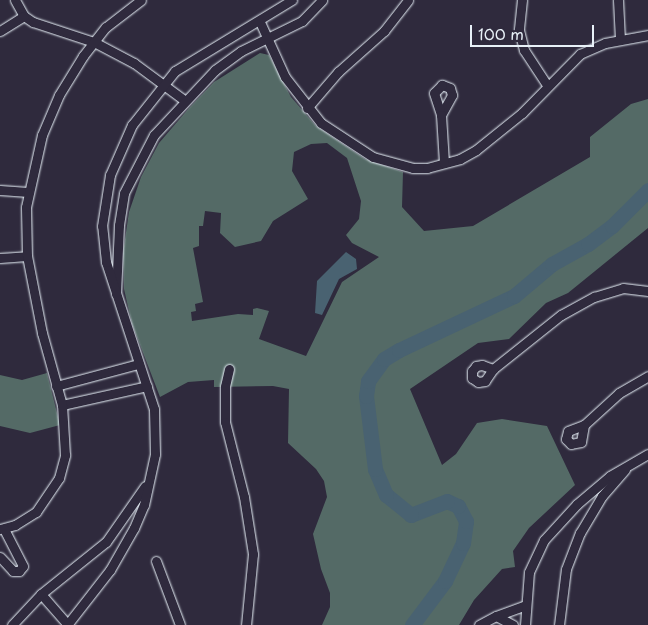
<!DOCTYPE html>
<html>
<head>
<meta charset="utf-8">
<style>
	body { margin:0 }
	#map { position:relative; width:648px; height:625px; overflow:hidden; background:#2f2a3d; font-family:"Playpen Sans",sans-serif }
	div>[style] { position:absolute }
	.green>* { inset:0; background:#546a66 }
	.water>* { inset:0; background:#496271 }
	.river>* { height:15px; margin:-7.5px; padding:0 7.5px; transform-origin:7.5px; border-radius:7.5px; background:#496271 }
	.roads { filter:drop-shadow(0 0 1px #e8f1f8) drop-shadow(0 0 1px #e8f1f8) }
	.minor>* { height:9px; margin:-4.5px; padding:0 4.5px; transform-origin:4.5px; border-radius:4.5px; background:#2f2a3d }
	span { translate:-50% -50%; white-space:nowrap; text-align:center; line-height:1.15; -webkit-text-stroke:4px #2f2a3d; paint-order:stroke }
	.scale { position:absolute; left:470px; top:25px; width:124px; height:22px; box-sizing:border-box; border:2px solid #e8f1f8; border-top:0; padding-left:6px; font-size:15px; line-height:18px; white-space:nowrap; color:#e8f1f8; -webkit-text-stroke:4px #2f2a3d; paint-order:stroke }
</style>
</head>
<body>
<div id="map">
	<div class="green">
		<i style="clip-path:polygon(evenodd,260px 53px,269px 55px,291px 97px,316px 126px,365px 159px,403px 172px,402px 207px,424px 231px,473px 226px,590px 157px,590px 137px,631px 104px,648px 99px,648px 228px,568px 293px,546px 303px,509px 339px,478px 343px,410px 389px,442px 465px,456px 454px,477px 423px,502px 419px,547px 426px,575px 485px,529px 528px,513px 551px,515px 567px,502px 569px,474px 600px,459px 625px,322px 625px,330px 607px,330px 593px,321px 569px,313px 534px,327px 497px,324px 481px,316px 469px,288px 443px,289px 389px,273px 386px,214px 387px,214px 380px,188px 382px,160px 397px,132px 324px,124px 289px,123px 253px,129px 212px,141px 177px,159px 143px,190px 107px,214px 82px,260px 53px,327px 143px,347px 158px,361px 201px,359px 219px,346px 235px,352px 243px,379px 257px,342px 282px,306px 356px,259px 339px,269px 311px,257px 308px,253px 309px,253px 315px,238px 314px,192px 321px,191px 312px,196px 311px,195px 304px,203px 302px,193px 248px,199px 246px,199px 226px,203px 226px,205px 211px,221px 213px,220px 233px,235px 247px,261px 241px,273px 221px,308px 199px,292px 171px,294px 152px,311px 144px,327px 143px)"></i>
		<i style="clip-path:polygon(47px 373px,60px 425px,30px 433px,0 426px,0 375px,22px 380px)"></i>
	</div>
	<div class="water">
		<i style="clip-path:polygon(346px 252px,356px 259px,357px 269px,339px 279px,322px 315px,315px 313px,317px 281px)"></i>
	</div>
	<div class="river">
		<i style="left:412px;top:625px;width:55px;rotate:-53.1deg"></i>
		<i style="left:445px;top:581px;width:42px;rotate:-64.7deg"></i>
		<i style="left:463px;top:543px;width:22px;rotate:-82deg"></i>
		<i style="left:466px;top:521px;width:17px;rotate:-118deg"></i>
		<i style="left:458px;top:506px;width:12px;rotate:-156deg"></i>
		<i style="left:447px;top:501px;width:39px;rotate:159deg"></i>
		<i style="left:411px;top:515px;width:32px;rotate:-141deg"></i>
		<i style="left:386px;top:495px;width:28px;rotate:-113deg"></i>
		<i style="left:375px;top:469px;width:74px;rotate:-97deg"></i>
		<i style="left:366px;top:396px;width:15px;rotate:-82deg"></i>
		<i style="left:368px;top:381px;width:27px;rotate:-54deg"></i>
		<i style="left:384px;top:359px;width:17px;rotate:-31deg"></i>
		<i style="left:399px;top:350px;width:127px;rotate:-25.2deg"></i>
		<i style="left:514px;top:296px;width:50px;rotate:-40.1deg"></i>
		<i style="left:552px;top:264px;width:41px;rotate:-29.1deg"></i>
		<i style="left:588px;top:244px;width:30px;rotate:-37deg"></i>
		<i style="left:612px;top:226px;width:51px;rotate:-45deg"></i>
	</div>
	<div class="roads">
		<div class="minor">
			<i style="left:15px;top:0;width:18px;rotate:61deg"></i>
			<i style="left:24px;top:16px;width:11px;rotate:34deg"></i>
			<i style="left:33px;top:22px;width:64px;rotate:18.2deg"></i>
			<i style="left:94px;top:42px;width:45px;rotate:27.7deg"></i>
			<i style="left:134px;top:63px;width:62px;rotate:36.5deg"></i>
			<i style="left:522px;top:0;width:30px;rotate:96deg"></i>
			<i style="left:519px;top:30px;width:21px;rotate:76deg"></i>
			<i style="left:524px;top:50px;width:42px;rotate:56.7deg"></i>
			<i style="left:618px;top:0;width:40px;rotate:87.1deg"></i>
			<i style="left:260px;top:22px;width:60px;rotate:65.6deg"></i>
			<i style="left:285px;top:77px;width:58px;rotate:52deg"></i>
			<i style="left:321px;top:123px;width:62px;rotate:33.2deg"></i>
			<i style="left:373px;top:157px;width:41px;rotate:15.4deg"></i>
			<i style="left:413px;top:168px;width:14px"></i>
			<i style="left:427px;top:168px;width:34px;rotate:-15deg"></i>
			<i style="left:460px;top:159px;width:18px;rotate:-29deg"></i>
			<i style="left:476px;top:150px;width:59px;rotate:-38.8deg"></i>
			<i style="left:522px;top:113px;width:83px;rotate:-45.5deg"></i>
			<i style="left:580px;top:54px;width:27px;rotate:-24deg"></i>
			<i style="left:605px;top:43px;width:44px;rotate:-10.5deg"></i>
			<i style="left:0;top:31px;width:28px;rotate:-32deg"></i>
			<i style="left:307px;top:108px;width:48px;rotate:-49.3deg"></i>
			<i style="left:338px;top:72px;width:62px;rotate:-41.7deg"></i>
			<i style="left:384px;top:31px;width:39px;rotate:-52deg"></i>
			<i style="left:441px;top:115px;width:23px;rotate:-61deg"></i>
			<i style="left:452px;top:95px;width:7px;rotate:-106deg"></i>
			<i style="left:450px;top:88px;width:9px;rotate:-159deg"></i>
			<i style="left:442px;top:85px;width:11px;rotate:135deg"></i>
			<i style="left:434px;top:93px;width:23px;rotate:72deg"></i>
			<i style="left:441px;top:115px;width:48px;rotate:86.4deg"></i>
			<i style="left:0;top:190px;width:28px;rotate:4deg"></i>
			<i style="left:0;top:258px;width:27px;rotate:-4deg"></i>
			<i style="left:116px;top:294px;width:69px;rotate:-87.5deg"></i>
			<i style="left:119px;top:225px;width:32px;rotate:-81deg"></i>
			<i style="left:124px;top:193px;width:65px;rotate:-62.7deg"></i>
			<i style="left:154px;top:135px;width:89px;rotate:-46.8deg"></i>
			<i style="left:215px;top:70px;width:32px;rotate:-36deg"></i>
			<i style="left:241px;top:51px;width:68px;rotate:-26.2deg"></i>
			<i style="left:302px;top:21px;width:29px;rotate:-46deg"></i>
			<i style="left:482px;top:365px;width:12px;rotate:20deg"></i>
			<i style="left:493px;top:369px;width:14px;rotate:124deg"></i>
			<i style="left:485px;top:381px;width:7px;rotate:172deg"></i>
			<i style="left:478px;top:382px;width:7px;rotate:-146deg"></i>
			<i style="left:472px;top:378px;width:7px;rotate:-90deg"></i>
			<i style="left:472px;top:371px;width:6px;rotate:-51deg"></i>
			<i style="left:476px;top:366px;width:6px;rotate:-9deg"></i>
			<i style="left:229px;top:369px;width:18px;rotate:103deg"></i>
			<i style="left:225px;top:387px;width:35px;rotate:90deg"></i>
			<i style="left:225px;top:422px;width:77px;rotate:75.8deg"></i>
			<i style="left:244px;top:497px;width:58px;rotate:81deg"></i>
			<i style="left:253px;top:554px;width:71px;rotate:95.6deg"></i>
			<i style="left:493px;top:369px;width:87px;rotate:-38.5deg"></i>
			<i style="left:561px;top:315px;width:38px;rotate:-29deg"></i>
			<i style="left:594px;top:297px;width:30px;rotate:-17deg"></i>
			<i style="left:623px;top:288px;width:25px;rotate:7deg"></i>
			<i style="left:56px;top:386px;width:85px;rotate:-15deg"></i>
			<i style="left:62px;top:405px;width:87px;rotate:-12.6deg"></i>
			<i style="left:584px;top:425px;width:47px;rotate:-42.4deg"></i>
			<i style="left:619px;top:393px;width:34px;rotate:-30deg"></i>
			<i style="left:584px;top:425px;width:17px;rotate:100deg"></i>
			<i style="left:581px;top:442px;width:10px;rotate:169deg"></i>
			<i style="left:571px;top:444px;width:7px;rotate:-135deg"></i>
			<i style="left:566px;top:439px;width:8px;rotate:-76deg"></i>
			<i style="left:568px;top:431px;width:17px;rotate:-21deg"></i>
			<i style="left:0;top:529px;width:16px;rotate:-15deg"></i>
			<i style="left:15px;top:525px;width:25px;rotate:-32deg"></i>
			<i style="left:36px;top:512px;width:41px;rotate:-55.9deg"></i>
			<i style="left:59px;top:478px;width:24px;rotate:-75deg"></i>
			<i style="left:65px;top:455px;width:50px;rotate:-93.4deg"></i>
			<i style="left:62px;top:405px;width:75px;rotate:-105.5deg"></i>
			<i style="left:42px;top:333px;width:78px;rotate:-101deg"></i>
			<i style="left:27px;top:256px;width:49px;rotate:-91.2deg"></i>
			<i style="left:26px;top:207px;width:74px;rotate:-77.5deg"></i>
			<i style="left:42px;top:135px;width:43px;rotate:-67deg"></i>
			<i style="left:59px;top:95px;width:46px;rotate:-58.4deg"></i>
			<i style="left:83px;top:56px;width:37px;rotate:-52deg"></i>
			<i style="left:106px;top:27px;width:44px;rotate:-37.6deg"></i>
			<i style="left:0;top:557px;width:19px;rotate:47deg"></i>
			<i style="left:13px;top:571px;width:6px"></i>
			<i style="left:19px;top:571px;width:6px;rotate:-51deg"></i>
			<i style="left:23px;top:566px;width:42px;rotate:-117.2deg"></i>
			<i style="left:156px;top:561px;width:68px;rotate:69.4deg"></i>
			<i style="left:41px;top:594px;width:41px;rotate:48.9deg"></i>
			<i style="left:12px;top:625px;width:42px;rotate:-46.9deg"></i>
			<i style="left:41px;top:594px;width:83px;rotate:-38.7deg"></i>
			<i style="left:106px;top:542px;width:68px;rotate:-55.1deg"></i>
			<i style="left:67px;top:625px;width:70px;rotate:-52deg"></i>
			<i style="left:110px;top:570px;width:48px;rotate:-60.3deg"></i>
			<i style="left:134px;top:528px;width:25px;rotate:-67deg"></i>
			<i style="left:144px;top:505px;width:52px;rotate:-77.8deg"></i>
			<i style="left:155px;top:454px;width:45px;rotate:-91.3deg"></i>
			<i style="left:154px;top:409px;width:155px;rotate:-108.1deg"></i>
			<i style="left:106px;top:262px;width:36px;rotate:-96deg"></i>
			<i style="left:102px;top:226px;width:52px;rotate:-81.1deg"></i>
			<i style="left:110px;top:175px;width:55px;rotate:-66.3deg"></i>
			<i style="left:132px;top:125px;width:69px;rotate:-51.5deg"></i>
			<i style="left:175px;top:71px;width:137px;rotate:-31.3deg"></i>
			<i style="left:479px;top:625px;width:19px;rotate:-28deg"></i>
			<i style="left:513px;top:625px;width:19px;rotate:-152deg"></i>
			<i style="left:496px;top:616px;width:32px;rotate:-20deg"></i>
			<i style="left:525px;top:625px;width:53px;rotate:-85.7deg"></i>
			<i style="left:529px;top:572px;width:35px;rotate:-65deg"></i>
			<i style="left:544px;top:540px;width:49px;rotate:-47.5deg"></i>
			<i style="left:577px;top:504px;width:43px;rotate:-40.3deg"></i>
			<i style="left:610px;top:476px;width:44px;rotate:-30.1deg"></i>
			<i style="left:559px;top:625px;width:56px;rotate:-82.9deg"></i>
			<i style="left:566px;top:569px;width:39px;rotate:-69deg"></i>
			<i style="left:580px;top:533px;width:43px;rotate:-59.3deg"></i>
			<i style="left:602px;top:496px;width:35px;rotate:-49deg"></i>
		</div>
	</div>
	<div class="scale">100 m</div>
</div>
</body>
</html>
